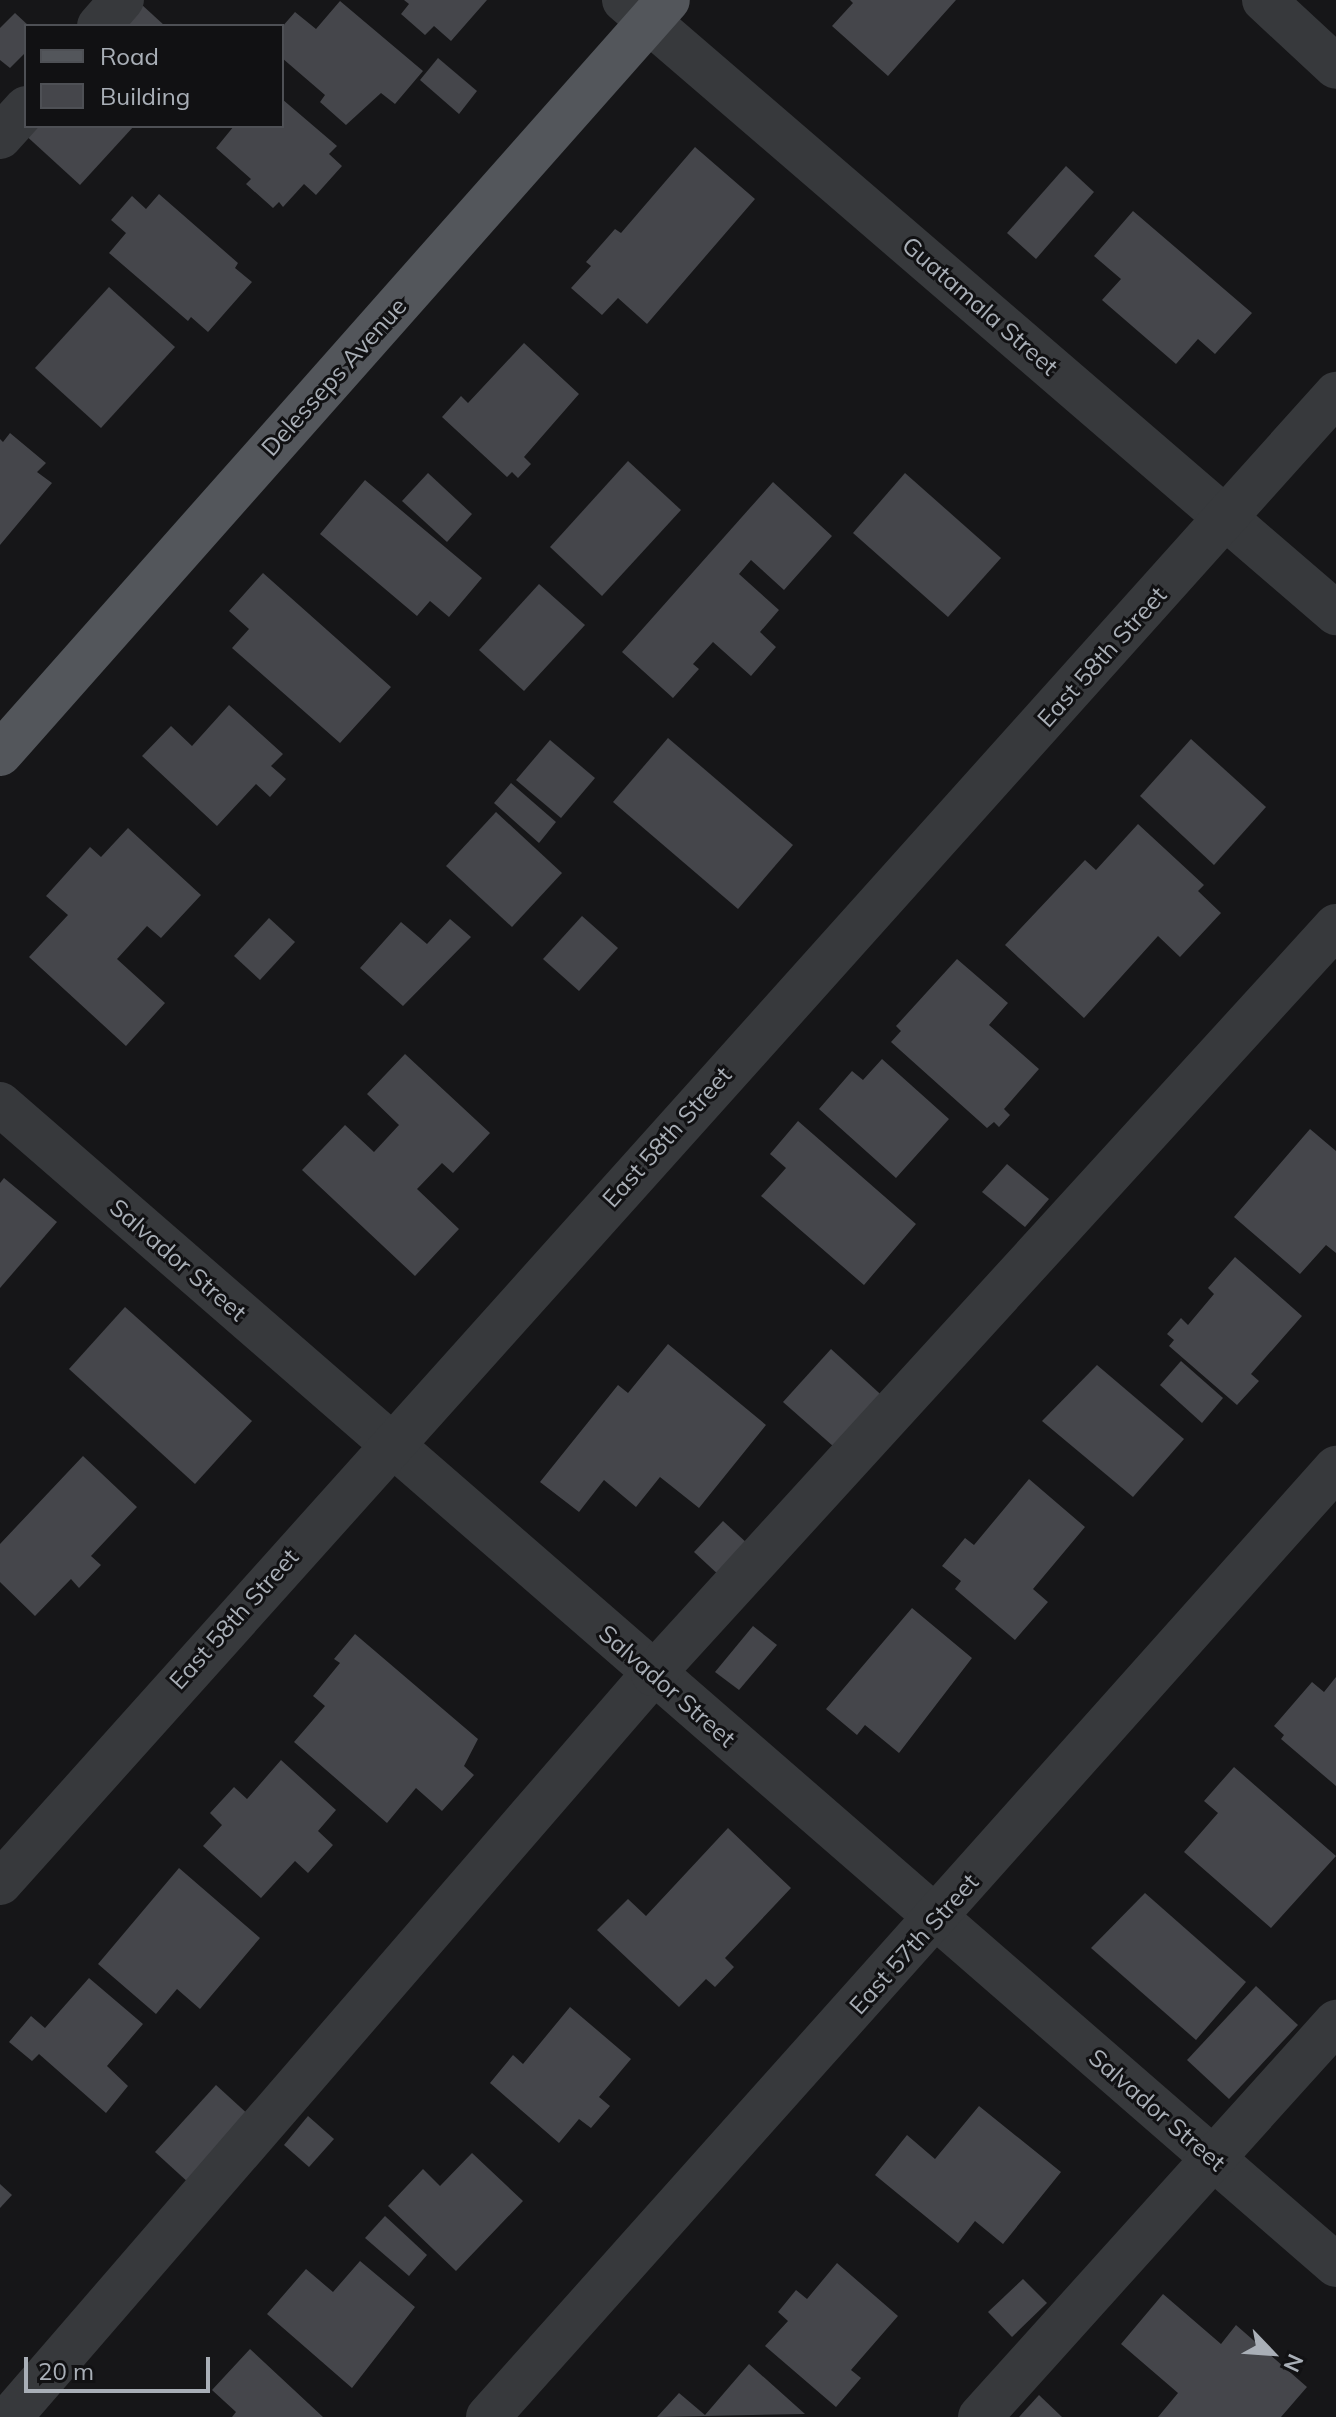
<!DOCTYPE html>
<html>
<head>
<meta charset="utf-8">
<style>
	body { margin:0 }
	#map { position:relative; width:1336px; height:2417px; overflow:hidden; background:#161618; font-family:Mulish,sans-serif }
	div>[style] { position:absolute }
	.building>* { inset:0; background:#45464b }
	.minor>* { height:44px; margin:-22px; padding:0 22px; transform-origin:22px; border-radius:22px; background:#37393c }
	.major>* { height:44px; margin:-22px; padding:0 22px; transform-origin:22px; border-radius:22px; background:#53565b }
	span { translate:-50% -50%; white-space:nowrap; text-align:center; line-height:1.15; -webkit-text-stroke:6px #111113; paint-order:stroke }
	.street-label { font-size:24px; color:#a9afb7 }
	.legend { position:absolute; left:24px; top:24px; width:260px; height:104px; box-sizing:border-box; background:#111113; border:2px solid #4e5055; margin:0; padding:10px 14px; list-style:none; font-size:24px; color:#a9afb7 }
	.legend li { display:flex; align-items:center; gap:16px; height:40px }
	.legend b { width:40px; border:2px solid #4e5055 }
	.north { position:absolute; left:1232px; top:2313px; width:80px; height:80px; -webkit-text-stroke:6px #111113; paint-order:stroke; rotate:115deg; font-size:22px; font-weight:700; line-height:32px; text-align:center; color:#a9afb7 }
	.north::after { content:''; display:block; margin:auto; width:28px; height:36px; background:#a9afb7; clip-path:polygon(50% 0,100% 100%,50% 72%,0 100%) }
	.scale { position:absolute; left:24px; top:2357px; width:186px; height:36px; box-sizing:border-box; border:4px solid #a9afb7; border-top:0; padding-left:10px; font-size:24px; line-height:28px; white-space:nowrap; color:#a9afb7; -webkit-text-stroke:6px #111113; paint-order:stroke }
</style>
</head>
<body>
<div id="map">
	<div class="building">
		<i style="clip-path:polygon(404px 0,487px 0,451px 41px,434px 26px,425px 35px,401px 14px,409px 4px)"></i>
		<i style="clip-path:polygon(850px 0,956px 0,888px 76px,832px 26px,853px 3px)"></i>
		<i style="clip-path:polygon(340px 1px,423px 71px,395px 104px,381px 93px,346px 125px,320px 102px,325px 95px,282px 58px,282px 27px,295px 12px,316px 29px)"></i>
		<i style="clip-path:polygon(141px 4px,165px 26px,122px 26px)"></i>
		<i style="clip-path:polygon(15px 13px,29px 26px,26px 52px,10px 68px,0 60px,0 28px)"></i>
		<i style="clip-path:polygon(438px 58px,477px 91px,459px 114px,420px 80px)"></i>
		<i style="clip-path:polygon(282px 99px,337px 146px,329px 154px,342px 166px,316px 195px,304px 184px,283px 207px,279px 202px,273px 208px,246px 184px,251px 179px,216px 148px,234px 126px,282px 126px)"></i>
		<i style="clip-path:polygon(27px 126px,134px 126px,80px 185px,22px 132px)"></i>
		<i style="clip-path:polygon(695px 147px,755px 199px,647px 324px,618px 298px,602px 315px,571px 288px,591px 266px,586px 262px,615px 229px,621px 233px)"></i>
		<i style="clip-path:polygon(1066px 166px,1094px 192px,1036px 259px,1007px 233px)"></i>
		<i style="clip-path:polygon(159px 194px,238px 263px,235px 268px,252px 282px,208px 332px,191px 317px,188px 321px,109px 253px,126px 233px,111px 220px,132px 196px,146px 209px)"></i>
		<i style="clip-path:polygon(1133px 211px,1252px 313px,1215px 354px,1198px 339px,1176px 364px,1102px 300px,1121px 279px,1094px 256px)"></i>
		<i style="clip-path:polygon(109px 287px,175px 347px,101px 428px,35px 368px)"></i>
		<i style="clip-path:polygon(524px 343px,579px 394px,524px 457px,531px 464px,518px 478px,512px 472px,507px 477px,442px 417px,461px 396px,468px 403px)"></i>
		<i style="clip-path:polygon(10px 433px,46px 463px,37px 472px,52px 483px,0 545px,0 439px,3px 442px)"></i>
		<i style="clip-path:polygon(628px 461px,681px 510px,602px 596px,550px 547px)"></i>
		<i style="clip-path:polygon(428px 473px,472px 514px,447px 542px,402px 501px)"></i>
		<i style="clip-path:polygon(905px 473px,1001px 558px,948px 617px,853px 533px)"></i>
		<i style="clip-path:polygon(365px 480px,482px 578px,449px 617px,430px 601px,417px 616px,320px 534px)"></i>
		<i style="clip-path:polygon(773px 482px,832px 536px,784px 590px,751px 560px,739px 574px,779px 610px,760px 632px,776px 647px,751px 676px,713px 642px,693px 664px,699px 669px,673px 698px,622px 652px)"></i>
		<i style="clip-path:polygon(263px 573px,391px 687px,340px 743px,232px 648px,249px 629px,229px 611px)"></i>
		<i style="clip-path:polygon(539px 584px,585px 625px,524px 691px,479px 650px)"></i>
		<i style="clip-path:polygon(229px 705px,283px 754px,271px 766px,286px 779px,270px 797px,256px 784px,217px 826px,142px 756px,171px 726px,192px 746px)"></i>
		<i style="clip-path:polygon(668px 738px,793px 845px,738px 909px,613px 802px)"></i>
		<i style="clip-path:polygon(1191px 739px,1266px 807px,1214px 865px,1140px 796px)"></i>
		<i style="clip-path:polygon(550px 740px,595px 778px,561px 818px,516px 780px)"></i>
		<i style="clip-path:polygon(511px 783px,556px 822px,539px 843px,494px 803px)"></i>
		<i style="clip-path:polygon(496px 812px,562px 873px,512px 927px,446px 866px)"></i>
		<i style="clip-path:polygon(1138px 824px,1204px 885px,1198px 891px,1221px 913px,1180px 957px,1158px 936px,1084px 1018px,1005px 945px,1085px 860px,1096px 870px)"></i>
		<i style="clip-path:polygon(128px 828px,201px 895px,161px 938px,147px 926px,117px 959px,165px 1003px,126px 1046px,29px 957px,68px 915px,46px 896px,90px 847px,101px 857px)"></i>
		<i style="clip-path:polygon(582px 916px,618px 948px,579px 991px,543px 959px)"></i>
		<i style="clip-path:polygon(269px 918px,295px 942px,260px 980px,234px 956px)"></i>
		<i style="clip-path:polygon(450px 919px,471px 937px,403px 1006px,360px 968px,401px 922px,427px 944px)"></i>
		<i style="clip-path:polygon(957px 959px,1008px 1003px,989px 1025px,1039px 1069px,1004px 1109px,1010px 1115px,999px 1127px,994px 1122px,987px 1128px,891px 1042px,901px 1031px,896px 1026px)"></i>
		<i style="clip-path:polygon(405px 1054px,490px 1133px,453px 1173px,442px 1163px,417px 1189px,459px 1229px,415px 1276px,302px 1170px,345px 1125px,374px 1152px,399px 1125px,367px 1094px)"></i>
		<i style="clip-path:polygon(882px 1059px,949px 1119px,896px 1178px,819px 1109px,852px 1071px,863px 1080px)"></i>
		<i style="clip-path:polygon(798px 1121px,916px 1224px,864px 1285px,761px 1196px,786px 1168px,770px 1154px)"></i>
		<i style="clip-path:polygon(1310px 1129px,1336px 1151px,1336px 1253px,1326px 1245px,1300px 1274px,1234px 1217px)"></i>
		<i style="clip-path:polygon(1007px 1164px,1049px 1199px,1025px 1227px,982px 1192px)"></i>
		<i style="clip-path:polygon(4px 1178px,57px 1222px,0 1288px,0 1183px)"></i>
		<i style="clip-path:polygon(1235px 1257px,1302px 1316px,1251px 1374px,1259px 1381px,1237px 1405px,1169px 1346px,1174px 1340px,1167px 1334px,1181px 1318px,1188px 1325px,1214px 1294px,1208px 1288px)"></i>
		<i style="clip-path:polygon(125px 1307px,252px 1421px,195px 1484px,69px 1369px)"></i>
		<i style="clip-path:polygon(668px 1344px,766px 1425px,699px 1508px,660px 1477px,636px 1507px,604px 1480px,579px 1512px,540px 1482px,618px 1385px,628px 1393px)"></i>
		<i style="clip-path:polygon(831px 1349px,889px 1402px,842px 1454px,783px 1402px)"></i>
		<i style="clip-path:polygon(1181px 1361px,1223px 1398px,1202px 1423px,1160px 1385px)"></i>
		<i style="clip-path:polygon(1097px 1365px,1184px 1439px,1133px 1497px,1042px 1421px)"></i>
		<i style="clip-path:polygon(83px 1456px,137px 1507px,91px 1556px,101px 1565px,79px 1588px,71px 1579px,35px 1616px,0 1582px,0 1544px)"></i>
		<i style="clip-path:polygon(1029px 1479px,1085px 1527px,1033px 1589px,1048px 1602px,1015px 1640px,955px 1589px,961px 1581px,942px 1566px,965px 1538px,974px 1545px)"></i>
		<i style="clip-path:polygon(723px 1521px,749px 1545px,721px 1577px,694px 1552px)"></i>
		<i style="clip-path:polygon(912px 1608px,972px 1658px,899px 1753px,865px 1725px,857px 1735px,826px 1709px)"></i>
		<i style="clip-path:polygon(753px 1626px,777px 1645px,739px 1690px,715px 1672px)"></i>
		<i style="clip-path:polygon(355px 1634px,478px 1739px,464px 1766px,474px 1775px,442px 1811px,416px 1788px,387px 1823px,294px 1742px,325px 1706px,313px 1696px,340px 1663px,334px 1659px)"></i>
		<i style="clip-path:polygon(1336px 1677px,1336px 1786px,1281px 1739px,1284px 1735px,1274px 1726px,1312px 1682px,1324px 1692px)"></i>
		<i style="clip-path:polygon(281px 1760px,336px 1810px,318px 1831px,333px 1845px,308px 1873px,295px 1861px,261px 1898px,203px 1846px,222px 1825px,210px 1813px,234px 1787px,247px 1799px)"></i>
		<i style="clip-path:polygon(1234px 1767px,1336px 1856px,1271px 1928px,1184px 1852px,1218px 1813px,1204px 1801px)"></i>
		<i style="clip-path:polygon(728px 1828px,791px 1888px,725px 1958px,734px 1967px,715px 1987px,706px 1979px,679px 2007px,597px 1930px,628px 1899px,646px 1916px)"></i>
		<i style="clip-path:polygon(179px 1868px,260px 1938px,200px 2009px,177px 1989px,156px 2014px,98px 1964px)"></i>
		<i style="clip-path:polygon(1145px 1893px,1246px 1982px,1196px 2040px,1091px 1948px)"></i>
		<i style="clip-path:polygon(89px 1978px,143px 2024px,107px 2066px,128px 2086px,106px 2113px,39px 2054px,32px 2061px,9px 2042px,31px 2016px,45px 2028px)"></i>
		<i style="clip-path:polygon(1256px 1986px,1298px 2025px,1229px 2099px,1187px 2060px)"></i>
		<i style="clip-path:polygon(570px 2007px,631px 2059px,599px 2097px,610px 2106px,591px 2128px,579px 2119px,559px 2143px,490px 2083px,513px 2055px,523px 2064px)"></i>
		<i style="clip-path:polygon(216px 2085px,251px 2117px,190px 2184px,155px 2152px)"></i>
		<i style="clip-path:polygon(979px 2106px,1061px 2172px,1003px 2244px,975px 2221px,958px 2243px,875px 2175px,907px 2135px,935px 2159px)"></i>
		<i style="clip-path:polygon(308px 2116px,334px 2139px,309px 2167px,284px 2145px)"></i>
		<i style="clip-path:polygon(472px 2153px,523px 2201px,456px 2271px,388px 2206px,423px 2169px,440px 2186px)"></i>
		<i style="clip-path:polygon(0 2184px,12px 2195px,0 2208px)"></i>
		<i style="clip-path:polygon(385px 2216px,427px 2255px,409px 2276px,365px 2238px)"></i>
		<i style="clip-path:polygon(360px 2261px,415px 2307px,352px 2388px,267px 2314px,306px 2269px,333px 2292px)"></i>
		<i style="clip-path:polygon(837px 2263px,898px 2316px,851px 2370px,861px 2378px,836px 2407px,765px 2346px,788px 2321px,778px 2312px,796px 2290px,807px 2299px)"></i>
		<i style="clip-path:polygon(1023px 2279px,1047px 2303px,1012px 2337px,988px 2312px)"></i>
		<i style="clip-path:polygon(1163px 2294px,1221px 2344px,1236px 2325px,1307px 2387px,1281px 2417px,1158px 2417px,1178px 2393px,1121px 2344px)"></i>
		<i style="clip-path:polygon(250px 2349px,323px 2417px,232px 2417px,236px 2412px,212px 2390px)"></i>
		<i style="clip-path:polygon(749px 2364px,805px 2414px,657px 2417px,679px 2393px,705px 2415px)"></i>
		<i style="clip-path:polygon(1039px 2395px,1062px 2417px,1019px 2417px)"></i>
	</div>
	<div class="minor">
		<i style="left:624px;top:0;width:940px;rotate:40.73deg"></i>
		<i style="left:1264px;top:0;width:98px;rotate:42.9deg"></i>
		<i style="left:99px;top:26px;width:35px;rotate:-49deg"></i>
		<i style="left:0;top:137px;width:39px;rotate:-48deg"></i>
		<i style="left:0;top:1104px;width:1770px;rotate:40.99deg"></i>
		<i style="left:0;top:1883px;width:2001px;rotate:-48.1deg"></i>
		<i style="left:10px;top:2417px;width:983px;rotate:-49.13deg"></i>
		<i style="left:653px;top:1674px;width:1013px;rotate:-47.6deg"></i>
		<i style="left:488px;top:2417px;width:1273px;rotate:-48.22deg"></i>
		<i style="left:980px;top:2417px;width:532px;rotate:-47.97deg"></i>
	</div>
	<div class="major">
		<i style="left:0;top:754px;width:1007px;rotate:-48.46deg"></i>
	</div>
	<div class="street-label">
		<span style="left:980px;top:306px;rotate:41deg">Guatamala Street</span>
		<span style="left:334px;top:377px;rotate:-48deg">Delesseps Avenue</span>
		<span style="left:1102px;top:657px;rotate:-48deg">East 58th Street</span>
		<span style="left:667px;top:1137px;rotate:-48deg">East 58th Street</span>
		<span style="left:178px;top:1260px;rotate:41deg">Salvador Street</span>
		<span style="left:234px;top:1619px;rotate:-48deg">East 58th Street</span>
		<span style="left:667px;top:1686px;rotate:41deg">Salvador Street</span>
		<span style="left:914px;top:1944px;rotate:-48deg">East 57th Street</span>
		<span style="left:1157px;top:2110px;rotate:41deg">Salvador Street</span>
	</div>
	<ul class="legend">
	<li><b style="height:10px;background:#53565b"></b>Road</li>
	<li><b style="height:22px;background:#45464b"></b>Building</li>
	</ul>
	<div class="north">N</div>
	<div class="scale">20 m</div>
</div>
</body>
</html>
